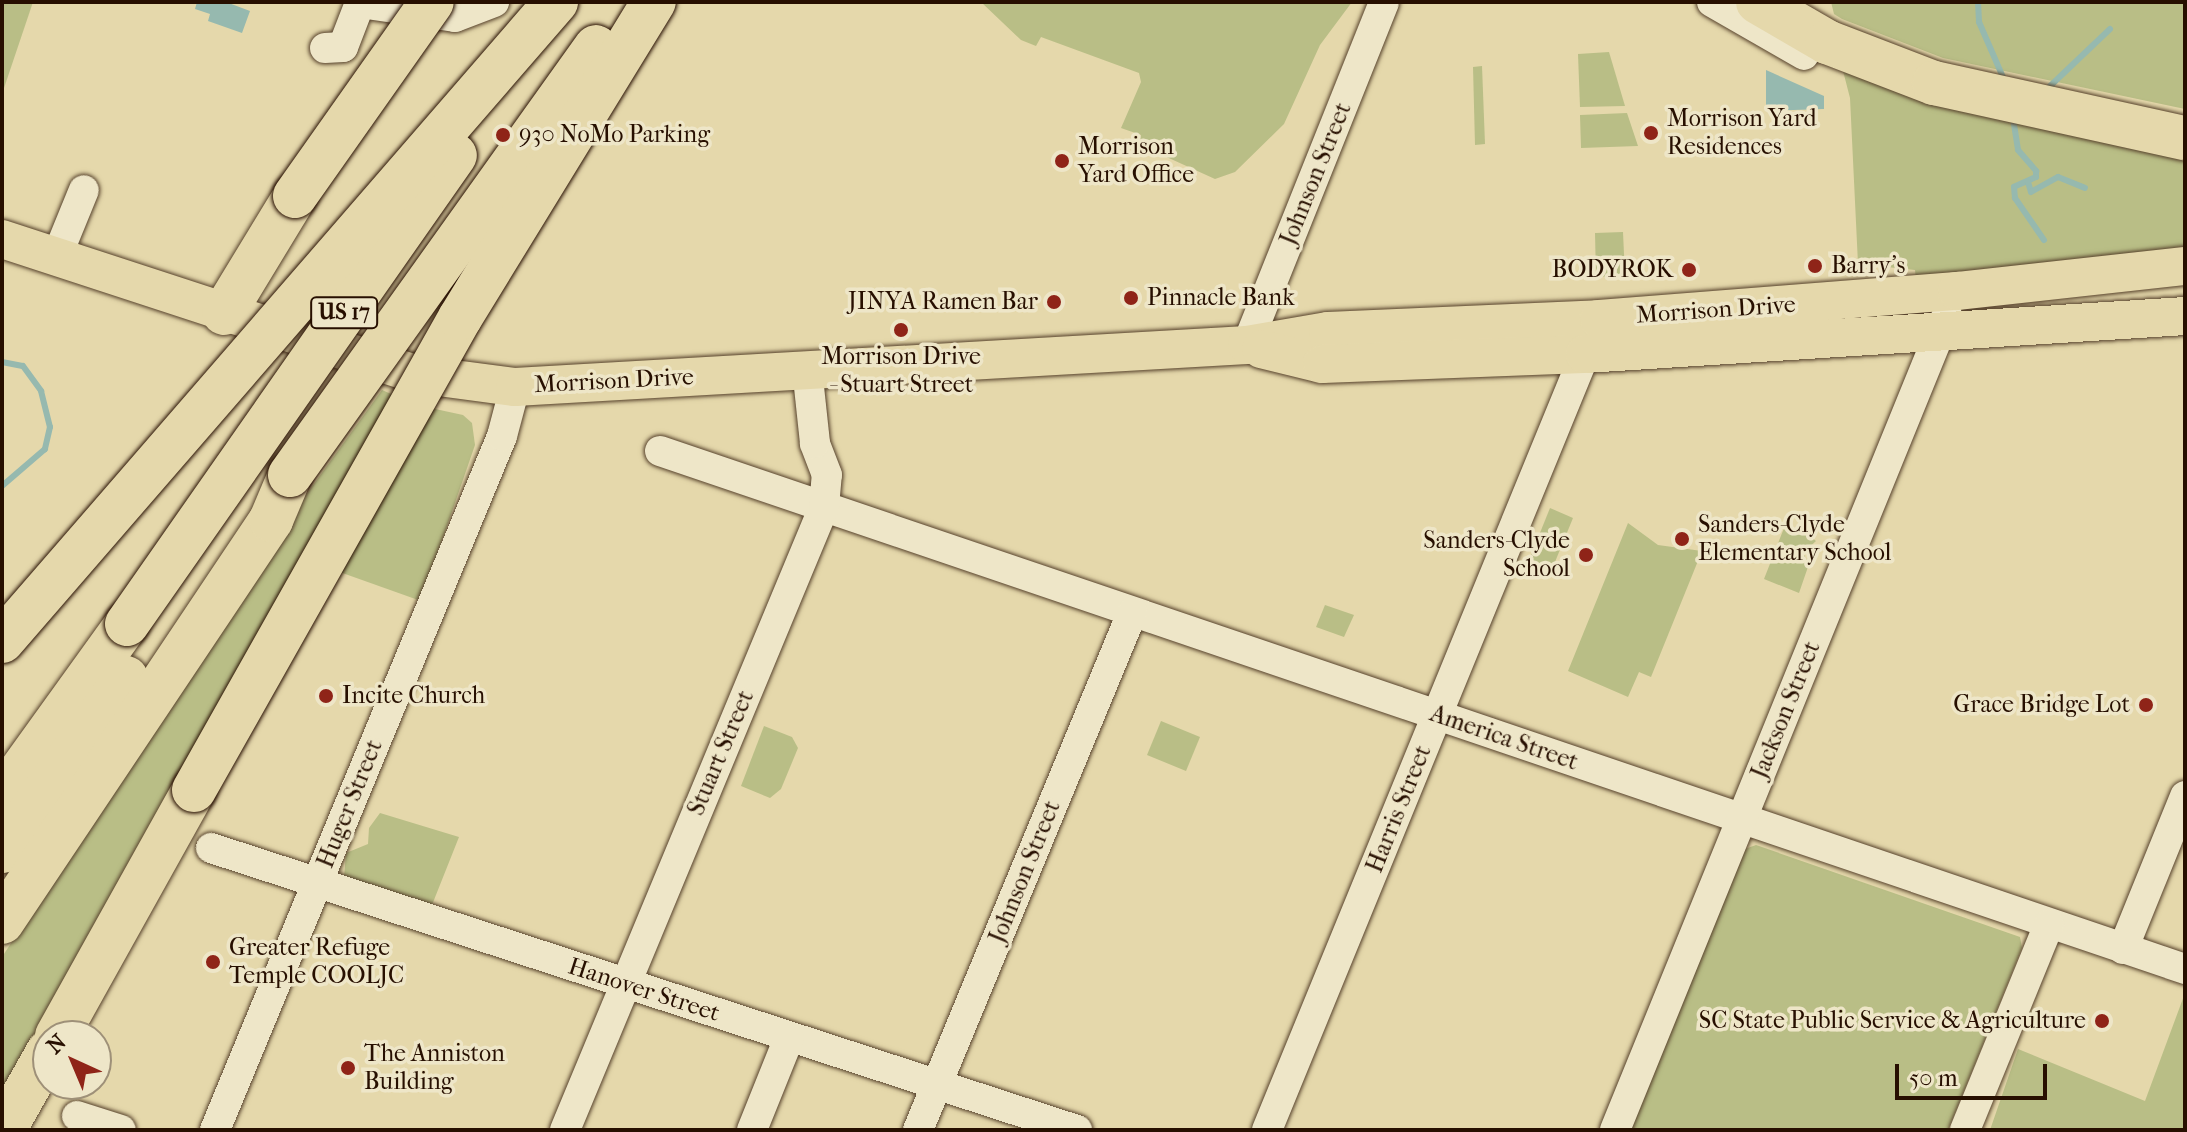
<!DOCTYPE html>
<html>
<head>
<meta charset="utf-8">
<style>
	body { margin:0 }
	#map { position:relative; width:2187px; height:1132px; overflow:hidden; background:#e5d8ab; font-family:"IM FELL French Canon",serif }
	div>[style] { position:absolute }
	.green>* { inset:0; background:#b9be86 }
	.water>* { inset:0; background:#96b9af }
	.stream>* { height:6px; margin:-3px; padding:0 3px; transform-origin:3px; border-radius:3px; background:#96b9af }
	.roads { filter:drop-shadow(0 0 2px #56412b) drop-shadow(0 0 2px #56412b) }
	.minor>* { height:30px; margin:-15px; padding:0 15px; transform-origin:15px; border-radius:15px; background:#eee6c8 }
	.major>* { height:38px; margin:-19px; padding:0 19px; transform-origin:19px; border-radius:19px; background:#e5d8ab }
	.highway>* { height:44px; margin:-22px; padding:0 22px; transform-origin:22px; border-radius:22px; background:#e5d8ab }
	.bridges { filter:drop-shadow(0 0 2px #270f00) drop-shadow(0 0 2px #270f00) }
	.highway-bridge>* { height:44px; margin:-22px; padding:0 22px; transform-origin:22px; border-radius:22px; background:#e5d8ab }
	.dots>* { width:22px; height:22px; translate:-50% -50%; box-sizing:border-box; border:4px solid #eee6c8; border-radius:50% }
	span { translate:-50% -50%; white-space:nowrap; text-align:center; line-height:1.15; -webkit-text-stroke:7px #eee6c8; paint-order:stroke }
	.shield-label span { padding:2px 6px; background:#eee6c8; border:2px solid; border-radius:6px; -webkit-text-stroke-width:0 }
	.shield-label { font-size:22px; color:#270f00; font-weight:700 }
	.poi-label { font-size:24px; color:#270f00 }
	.left { translate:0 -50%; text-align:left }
	.right { translate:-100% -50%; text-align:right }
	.street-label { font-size:24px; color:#270f00 }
	.frame { position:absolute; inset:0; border:4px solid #270f00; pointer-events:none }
	.north { position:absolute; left:32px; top:1020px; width:80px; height:80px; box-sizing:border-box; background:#eee6c8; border:2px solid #9e9078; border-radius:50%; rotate:316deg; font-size:22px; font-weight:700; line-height:32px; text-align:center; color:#270f00 }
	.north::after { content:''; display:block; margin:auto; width:28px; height:36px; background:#8f2418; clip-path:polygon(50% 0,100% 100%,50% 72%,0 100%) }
	.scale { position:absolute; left:1895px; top:1064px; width:152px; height:36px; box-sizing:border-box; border:4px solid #270f00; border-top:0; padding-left:10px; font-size:24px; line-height:28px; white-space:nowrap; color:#270f00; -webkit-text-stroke:6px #eee6c8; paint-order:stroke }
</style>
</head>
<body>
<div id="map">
	<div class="green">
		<i style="clip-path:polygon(2px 2px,33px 2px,2px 94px)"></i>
		<i style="clip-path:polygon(981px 2px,1352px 2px,1320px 45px,1284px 124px,1235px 172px,1215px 179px,1138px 144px,1141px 135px,1121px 128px,1141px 82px,1139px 73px,1041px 37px,1036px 46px,1021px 40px)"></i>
		<i style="clip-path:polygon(1831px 2px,2185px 2px,2185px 109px,1943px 58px,1842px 19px,1834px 14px)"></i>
		<i style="clip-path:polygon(1609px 52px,1625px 106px,1580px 107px,1578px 54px)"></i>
		<i style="clip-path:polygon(1841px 63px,2185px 151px,2185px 251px,1916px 281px,1915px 270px,1858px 264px,1850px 98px)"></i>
		<i style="clip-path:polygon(1482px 66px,1485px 144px,1475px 145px,1473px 67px)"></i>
		<i style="clip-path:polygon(1627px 113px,1638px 146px,1581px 148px,1580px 115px)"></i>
		<i style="clip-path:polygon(1623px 232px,1625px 276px,1596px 277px,1595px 233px)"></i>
		<i style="clip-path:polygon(382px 390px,398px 397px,2px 1106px,2px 957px,298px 506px)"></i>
		<i style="clip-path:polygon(426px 407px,463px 415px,472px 423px,475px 445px,421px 601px,334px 570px)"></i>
		<i style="clip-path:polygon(1550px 508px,1573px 518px,1548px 579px,1525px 570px)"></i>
		<i style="clip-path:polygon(1628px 523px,1658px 545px,1702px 551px,1651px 677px,1639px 672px,1628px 697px,1568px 671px)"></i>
		<i style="clip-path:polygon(1784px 528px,1800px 528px,1816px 541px,1803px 553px,1809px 564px,1799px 593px,1764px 579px)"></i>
		<i style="clip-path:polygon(1325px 605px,1354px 615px,1344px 637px,1316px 627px)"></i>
		<i style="clip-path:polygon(1161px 721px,1200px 737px,1186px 771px,1147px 755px)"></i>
		<i style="clip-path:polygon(764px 726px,792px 737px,798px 748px,781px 789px,770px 798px,741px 786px)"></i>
		<i style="clip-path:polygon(380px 813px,459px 837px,430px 910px,344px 878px,346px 853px,368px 844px,369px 828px)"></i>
		<i style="clip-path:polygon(1756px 845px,2020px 937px,2022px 948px,1948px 1130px,1628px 1130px,1745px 849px)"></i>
		<i style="clip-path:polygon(2185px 993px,2185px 1130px,1990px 1130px,2018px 1049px,2145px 1101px)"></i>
	</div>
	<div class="water">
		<i style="clip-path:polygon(197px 2px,226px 2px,250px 11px,242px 33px,208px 21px,210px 14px,195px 9px)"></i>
		<i style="clip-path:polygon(1766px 70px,1824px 96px,1824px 109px,1766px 111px)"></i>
	</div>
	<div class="stream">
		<i style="left:1978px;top:2px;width:20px;rotate:87deg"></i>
		<i style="left:1979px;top:22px;width:68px;rotate:66.5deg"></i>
		<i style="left:2047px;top:89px;width:87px;rotate:-43.6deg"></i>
		<i style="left:2013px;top:118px;width:32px;rotate:81deg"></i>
		<i style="left:2018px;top:150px;width:28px;rotate:49deg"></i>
		<i style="left:2036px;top:171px;width:6px;rotate:90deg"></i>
		<i style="left:2036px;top:177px;width:24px;rotate:156deg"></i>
		<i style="left:2014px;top:187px;width:11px;rotate:85deg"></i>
		<i style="left:2015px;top:198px;width:51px;rotate:55.4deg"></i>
		<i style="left:2028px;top:182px;width:10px;rotate:73deg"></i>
		<i style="left:2031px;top:192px;width:31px;rotate:-29deg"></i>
		<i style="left:2058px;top:177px;width:29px;rotate:22deg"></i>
		<i style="left:2px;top:362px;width:21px;rotate:11deg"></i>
		<i style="left:23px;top:366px;width:31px;rotate:54deg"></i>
		<i style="left:41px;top:391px;width:37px;rotate:76deg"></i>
		<i style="left:50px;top:427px;width:23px;rotate:103deg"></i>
		<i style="left:45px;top:449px;width:57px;rotate:139.3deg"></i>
	</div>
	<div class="roads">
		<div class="minor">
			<i style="left:1712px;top:2px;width:106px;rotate:29.9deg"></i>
			<i style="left:325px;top:48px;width:18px;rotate:-3deg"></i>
			<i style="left:343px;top:47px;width:47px;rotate:-68.9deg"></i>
			<i style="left:360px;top:3px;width:96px;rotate:8.4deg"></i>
			<i style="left:455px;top:17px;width:42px;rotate:-21deg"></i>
			<i style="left:57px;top:256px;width:71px;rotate:-67.8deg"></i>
			<i style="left:1247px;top:345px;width:369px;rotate:-68.2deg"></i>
			<i style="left:660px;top:451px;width:1611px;rotate:18.76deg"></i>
			<i style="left:211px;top:848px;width:911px;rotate:18.04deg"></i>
			<i style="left:2123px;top:949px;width:165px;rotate:-67.9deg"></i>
			<i style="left:77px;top:1116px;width:46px;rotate:17.7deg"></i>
			<i style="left:215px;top:1130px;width:751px;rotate:-67.53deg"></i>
			<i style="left:502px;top:436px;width:51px;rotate:-75.1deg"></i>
			<i style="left:565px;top:1130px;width:675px;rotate:-67.43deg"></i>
			<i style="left:824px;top:507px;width:32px;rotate:-85deg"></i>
			<i style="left:827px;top:475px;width:34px;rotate:-111deg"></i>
			<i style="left:815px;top:443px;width:75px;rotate:-96.1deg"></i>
			<i style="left:752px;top:1130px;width:99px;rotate:-68.1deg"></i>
			<i style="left:918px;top:1130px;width:560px;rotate:-67.51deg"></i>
			<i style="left:1267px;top:1130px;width:839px;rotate:-67.72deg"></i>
			<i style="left:1615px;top:1130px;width:880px;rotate:-67.84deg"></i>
			<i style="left:1965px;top:1130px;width:222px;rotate:-67.8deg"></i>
		</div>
		<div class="major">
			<i style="left:2px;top:239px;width:435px;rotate:18.1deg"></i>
			<i style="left:416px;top:374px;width:100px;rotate:7.5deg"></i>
			<i style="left:515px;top:387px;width:733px;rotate:-3.28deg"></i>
			<i style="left:1247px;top:345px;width:82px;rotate:-9.8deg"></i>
			<i style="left:1328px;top:331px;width:271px;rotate:-2.5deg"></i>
			<i style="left:1599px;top:319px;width:359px;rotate:-4.5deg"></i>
			<i style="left:1957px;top:291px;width:229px;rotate:-6.3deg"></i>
			<i style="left:1261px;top:349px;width:63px;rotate:13.8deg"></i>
			<i style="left:1322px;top:364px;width:263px;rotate:-2.2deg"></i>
			<i style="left:1585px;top:354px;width:601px;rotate:-3.62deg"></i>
		</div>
		<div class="highway">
			<i style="left:1758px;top:2px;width:80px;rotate:30.1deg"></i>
			<i style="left:1827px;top:42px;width:115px;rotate:21deg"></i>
			<i style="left:1934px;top:83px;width:257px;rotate:12.4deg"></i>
			<i style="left:224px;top:313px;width:137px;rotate:-58.7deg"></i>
			<i style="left:2px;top:797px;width:213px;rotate:-54.2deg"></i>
			<i style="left:2px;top:851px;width:213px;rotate:-54.4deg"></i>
			<i style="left:2px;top:922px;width:484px;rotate:-56.2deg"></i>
			<i style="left:271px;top:520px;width:49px;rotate:-67.1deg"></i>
			<i style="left:57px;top:1036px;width:282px;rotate:-60.9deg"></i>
			<i style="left:4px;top:1130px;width:90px;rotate:-60.6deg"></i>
		</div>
	</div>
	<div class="bridges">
		<div class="highway-bridge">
			<i style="left:295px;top:196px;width:237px;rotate:-54.8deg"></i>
			<i style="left:290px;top:475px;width:526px;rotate:-54.44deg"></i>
			<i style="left:127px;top:624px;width:572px;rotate:-55.03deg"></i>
			<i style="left:2px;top:641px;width:846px;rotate:-49.08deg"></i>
			<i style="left:194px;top:790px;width:542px;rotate:-60.6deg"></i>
			<i style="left:460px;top:318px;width:371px;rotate:-58.5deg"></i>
		</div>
	</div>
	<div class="dots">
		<i style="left:1651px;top:133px;background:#8f2418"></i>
		<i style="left:503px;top:135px;background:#8f2418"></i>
		<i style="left:1062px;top:161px;background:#8f2418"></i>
		<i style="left:1815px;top:266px;background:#8f2418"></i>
		<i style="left:1689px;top:270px;background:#8f2418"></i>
		<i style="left:1131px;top:298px;background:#8f2418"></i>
		<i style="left:1054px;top:302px;background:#8f2418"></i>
		<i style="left:901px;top:330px;background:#8f2418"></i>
		<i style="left:1682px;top:539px;background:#8f2418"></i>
		<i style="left:1586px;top:555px;background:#8f2418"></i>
		<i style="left:326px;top:696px;background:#8f2418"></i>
		<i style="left:2146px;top:705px;background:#8f2418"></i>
		<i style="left:213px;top:962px;background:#8f2418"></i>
		<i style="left:2102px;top:1021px;background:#8f2418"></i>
		<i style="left:348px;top:1068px;background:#8f2418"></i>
	</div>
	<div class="shield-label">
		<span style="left:344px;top:313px">US 17</span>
	</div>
	<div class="poi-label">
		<span class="left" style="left:1667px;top:133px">Morrison Yard<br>Residences</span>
		<span class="left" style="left:519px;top:135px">930 NoMo Parking</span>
		<span class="left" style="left:1078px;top:161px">Morrison<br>Yard Office</span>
		<span class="left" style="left:1831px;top:266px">Barry's</span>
		<span class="right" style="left:1673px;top:270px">BODYROK</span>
		<span class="left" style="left:1147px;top:298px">Pinnacle Bank</span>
		<span class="right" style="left:1038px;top:302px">JINYA Ramen Bar</span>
		<span style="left:901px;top:371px">Morrison Drive<br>- Stuart Street</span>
		<span class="left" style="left:1698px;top:539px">Sanders-Clyde<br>Elementary School</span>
		<span class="right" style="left:1570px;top:555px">Sanders-Clyde<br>School</span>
		<span class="left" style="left:342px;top:696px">Incite Church</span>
		<span class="right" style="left:2130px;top:705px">Grace Bridge Lot</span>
		<span class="left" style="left:229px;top:962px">Greater Refuge<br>Temple COOLJC</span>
		<span class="right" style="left:2086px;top:1021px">SC State Public Service &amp; Agriculture</span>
		<span class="left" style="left:364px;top:1068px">The Anniston<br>Building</span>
	</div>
	<div class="street-label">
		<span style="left:1316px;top:174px;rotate:-68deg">Johnson Street</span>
		<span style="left:1716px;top:310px;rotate:-4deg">Morrison Drive</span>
		<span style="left:614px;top:381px;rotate:-3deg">Morrison Drive</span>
		<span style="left:1786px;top:710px;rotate:-68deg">Jackson Street</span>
		<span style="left:1504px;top:738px;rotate:19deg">America Street</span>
		<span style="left:721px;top:753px;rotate:-67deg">Stuart Street</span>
		<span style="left:350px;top:804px;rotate:-68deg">Huger Street</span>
		<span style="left:1399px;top:809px;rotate:-68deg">Harris Street</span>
		<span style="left:1025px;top:872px;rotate:-68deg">Johnson Street</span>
		<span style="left:644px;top:990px;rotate:18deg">Hanover Street</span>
	</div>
	<div class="frame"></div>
	<div class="north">N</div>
	<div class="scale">50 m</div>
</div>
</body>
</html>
